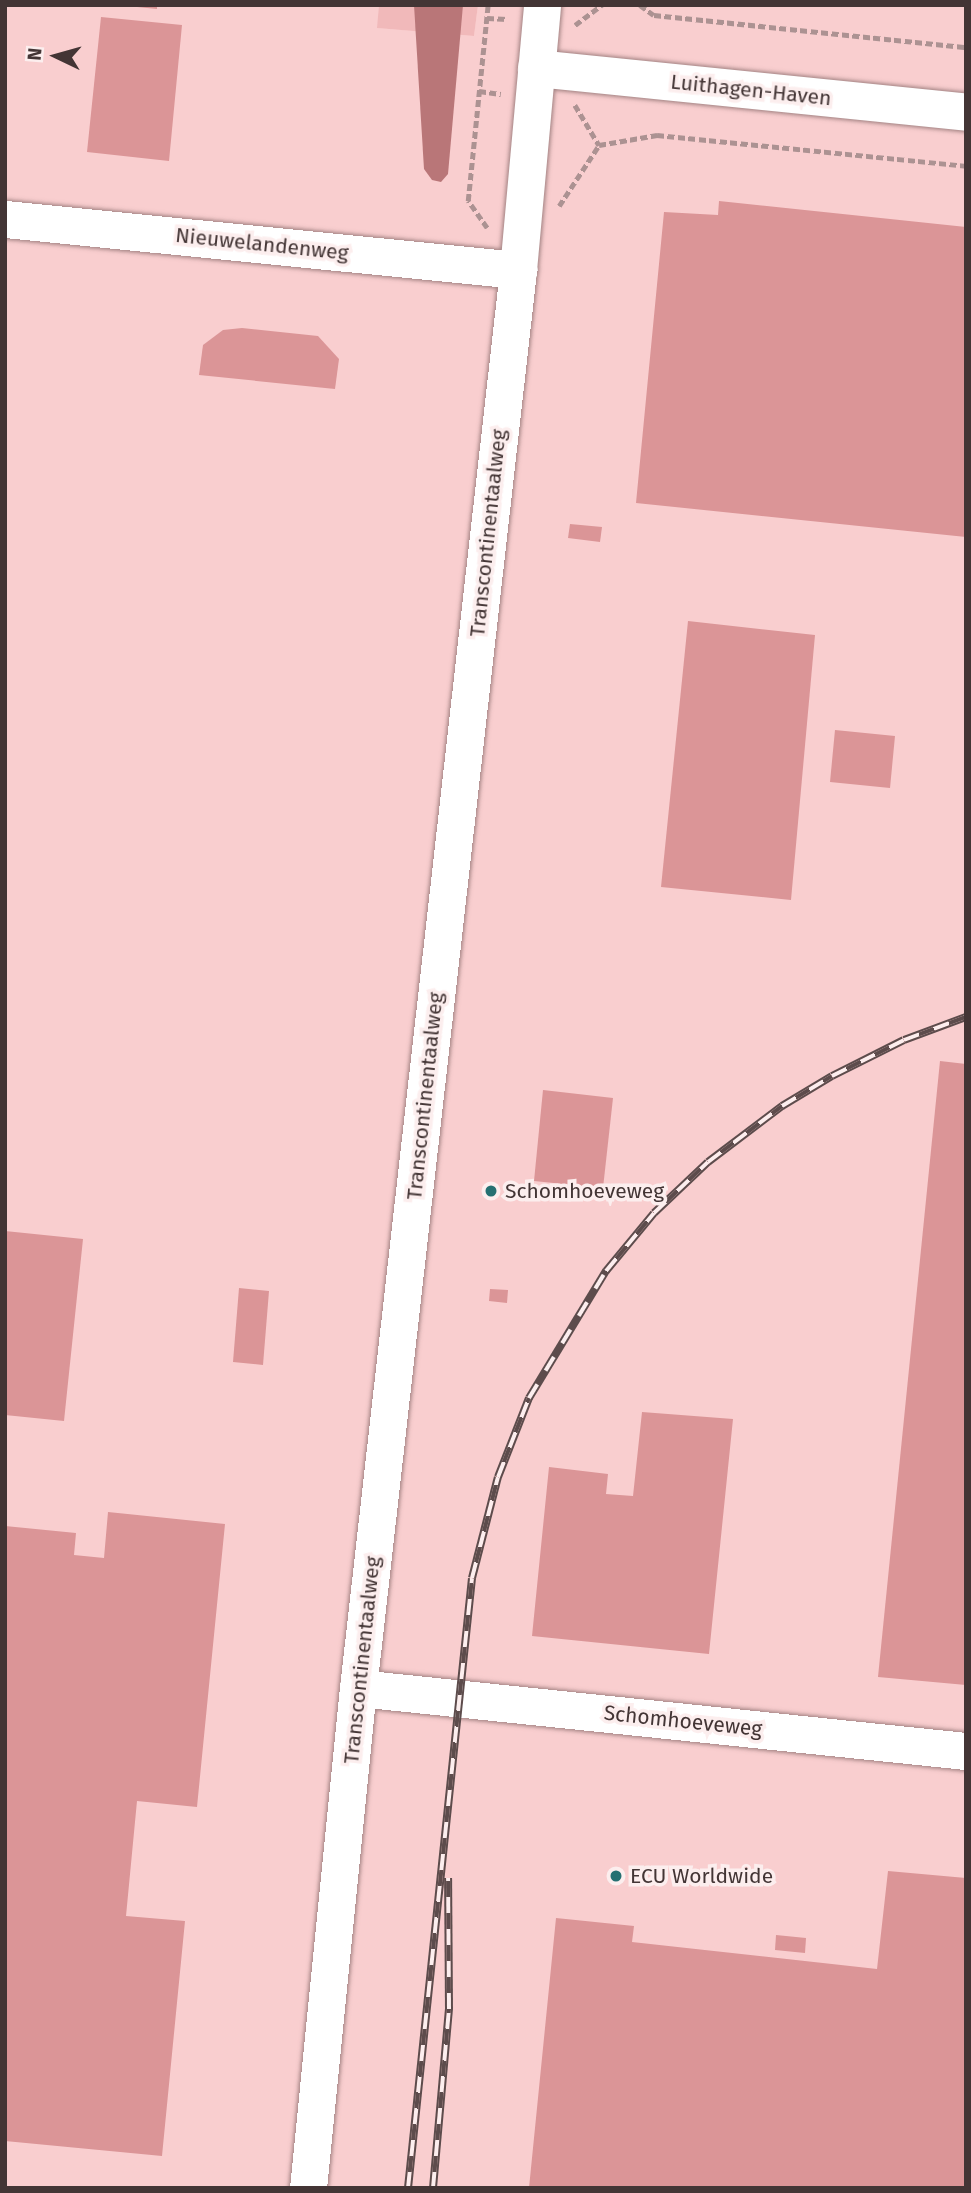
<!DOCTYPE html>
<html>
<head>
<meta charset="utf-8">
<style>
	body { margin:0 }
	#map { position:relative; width:971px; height:2193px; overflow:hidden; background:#fedbdb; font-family:"Fira Sans",sans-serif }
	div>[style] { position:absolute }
	.built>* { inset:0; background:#f9cecf }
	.green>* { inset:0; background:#f1b9ba }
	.water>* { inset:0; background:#b97678 }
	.building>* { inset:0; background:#db9597 }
	.path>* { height:4.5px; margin-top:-2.25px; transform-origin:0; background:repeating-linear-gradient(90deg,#ac9292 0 7px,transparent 0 10.5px) }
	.roads { filter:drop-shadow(0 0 2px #a38383) drop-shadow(0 0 2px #a38383) }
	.minor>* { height:37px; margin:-18.5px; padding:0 18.5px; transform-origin:18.5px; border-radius:18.5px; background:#fff }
	.rail>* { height:8px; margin-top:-4px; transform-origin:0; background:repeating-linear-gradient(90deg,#fceeee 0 16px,#5d4c4c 0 32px); box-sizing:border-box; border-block:2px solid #5d4c4c }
	.dots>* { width:19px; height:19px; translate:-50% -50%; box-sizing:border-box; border:4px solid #fceeee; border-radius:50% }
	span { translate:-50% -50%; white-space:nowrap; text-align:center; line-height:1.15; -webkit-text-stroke:7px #fceeee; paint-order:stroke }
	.street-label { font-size:21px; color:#433535 }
	.poi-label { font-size:21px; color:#433535 }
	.left { translate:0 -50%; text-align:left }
	.frame { position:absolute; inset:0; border:7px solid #433535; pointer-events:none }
	.north { position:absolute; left:21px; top:21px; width:70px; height:70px; -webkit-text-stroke:5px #fceeee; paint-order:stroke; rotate:275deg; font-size:19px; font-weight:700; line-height:28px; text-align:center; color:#433535 }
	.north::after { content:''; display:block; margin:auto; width:24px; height:32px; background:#433535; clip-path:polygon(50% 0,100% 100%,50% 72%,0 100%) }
</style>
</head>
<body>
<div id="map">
	<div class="built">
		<i style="clip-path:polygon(5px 5px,379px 5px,378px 28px,474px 36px,478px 5px,966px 5px,966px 2188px,5px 2188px)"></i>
	</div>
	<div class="green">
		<i style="clip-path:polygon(379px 5px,478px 5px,474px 36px,377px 28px)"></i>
	</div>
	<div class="water">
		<i style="clip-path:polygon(414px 5px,463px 5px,448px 174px,441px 182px,432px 180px,424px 169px)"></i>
	</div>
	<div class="building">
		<i style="clip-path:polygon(137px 5px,157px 5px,157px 9px,137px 7px)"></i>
		<i style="clip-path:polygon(101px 17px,182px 25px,169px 161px,87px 152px)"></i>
		<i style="clip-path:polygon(719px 201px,966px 227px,966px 537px,636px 503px,664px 212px,718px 215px)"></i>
		<i style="clip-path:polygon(242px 328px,318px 336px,339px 359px,335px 389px,199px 375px,203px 345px,223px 330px)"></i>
		<i style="clip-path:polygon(570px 524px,602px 527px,600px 542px,568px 538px)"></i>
		<i style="clip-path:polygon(688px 621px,815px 635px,791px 900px,661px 887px)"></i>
		<i style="clip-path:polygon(835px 730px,895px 736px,890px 788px,830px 782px)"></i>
		<i style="clip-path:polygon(940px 1061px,966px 1064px,966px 1685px,878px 1677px)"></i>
		<i style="clip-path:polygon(543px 1090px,613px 1098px,603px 1188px,534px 1181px)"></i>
		<i style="clip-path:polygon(5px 1231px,83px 1239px,64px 1421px,5px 1415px)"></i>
		<i style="clip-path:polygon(239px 1288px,269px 1291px,263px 1365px,233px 1362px)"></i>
		<i style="clip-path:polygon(490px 1289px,508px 1290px,507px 1303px,489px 1301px)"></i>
		<i style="clip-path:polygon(642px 1412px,733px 1419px,709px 1654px,532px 1636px,549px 1467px,608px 1474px,606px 1494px,633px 1496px)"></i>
		<i style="clip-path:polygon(108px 1512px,225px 1524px,197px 1807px,137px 1801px,126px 1916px,185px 1921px,162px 2156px,5px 2141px,5px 1526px,76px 1533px,74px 1555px,104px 1558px)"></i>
		<i style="clip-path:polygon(888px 1871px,966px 1878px,966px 2188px,529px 2188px,556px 1918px,634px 1926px,632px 1942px,877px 1969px)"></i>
		<i style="clip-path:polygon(776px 1935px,806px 1938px,805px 1953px,775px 1950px)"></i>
	</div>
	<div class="path">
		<i style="left:640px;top:5px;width:17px;rotate:36deg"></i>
		<i style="left:654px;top:15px;width:314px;rotate:5.9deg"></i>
		<i style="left:487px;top:18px;width:20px;rotate:3deg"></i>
		<i style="left:575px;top:25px;width:34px;rotate:-37deg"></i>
		<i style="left:479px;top:91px;width:22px;rotate:8deg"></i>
		<i style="left:575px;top:105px;width:47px;rotate:59deg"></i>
		<i style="left:559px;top:206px;width:73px;rotate:-56.7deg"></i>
		<i style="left:599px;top:145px;width:59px;rotate:-9.8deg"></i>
		<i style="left:657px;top:135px;width:311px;rotate:5.7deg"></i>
		<i style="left:487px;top:228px;width:33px;rotate:-125deg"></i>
		<i style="left:468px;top:201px;width:197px;rotate:-84.2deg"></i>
	</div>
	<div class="roads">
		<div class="minor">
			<i style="left:536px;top:68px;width:432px;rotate:5.8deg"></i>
			<i style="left:5px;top:219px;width:516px;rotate:5.68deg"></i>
			<i style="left:358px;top:1688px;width:611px;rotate:5.92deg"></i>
			<i style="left:308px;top:2188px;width:502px;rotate:-84.29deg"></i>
			<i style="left:358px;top:1688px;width:1427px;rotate:-83.56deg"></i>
			<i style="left:518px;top:270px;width:266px;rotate:-84.8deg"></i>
		</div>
	</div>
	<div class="rail">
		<i style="left:408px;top:2188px;width:613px;rotate:-84.01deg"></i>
		<i style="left:472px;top:1578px;width:104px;rotate:-75.6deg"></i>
		<i style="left:498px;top:1477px;width:85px;rotate:-68.6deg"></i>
		<i style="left:529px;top:1398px;width:149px;rotate:-58.8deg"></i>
		<i style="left:606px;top:1271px;width:75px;rotate:-50.4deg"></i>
		<i style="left:654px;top:1213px;width:74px;rotate:-43.4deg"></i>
		<i style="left:708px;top:1162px;width:93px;rotate:-37.1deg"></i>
		<i style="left:782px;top:1106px;width:58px;rotate:-31deg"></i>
		<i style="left:832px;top:1076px;width:80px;rotate:-26.6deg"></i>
		<i style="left:904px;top:1040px;width:66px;rotate:-20.4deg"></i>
		<i style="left:433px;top:2188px;width:180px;rotate:-84.9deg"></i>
		<i style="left:449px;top:2009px;width:131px;rotate:-90.4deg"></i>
	</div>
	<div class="dots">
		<i style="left:491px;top:1191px;background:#257072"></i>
		<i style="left:616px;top:1876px;background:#257072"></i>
	</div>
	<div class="street-label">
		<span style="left:751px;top:90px;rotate:6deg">Luithagen-Haven</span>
		<span style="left:262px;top:244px;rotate:6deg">Nieuwelandenweg</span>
		<span style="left:488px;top:533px;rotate:-84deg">Transcontinentaalweg</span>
		<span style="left:425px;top:1096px;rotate:-84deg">Transcontinentaalweg</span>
		<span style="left:362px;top:1660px;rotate:-84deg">Transcontinentaalweg</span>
		<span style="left:683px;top:1721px;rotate:6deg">Schomhoeveweg</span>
	</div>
	<div class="poi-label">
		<span class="left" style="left:505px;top:1191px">Schomhoeveweg</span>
		<span class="left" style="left:630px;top:1876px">ECU Worldwide</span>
	</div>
	<div class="frame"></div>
	<div class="north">N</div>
</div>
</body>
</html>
